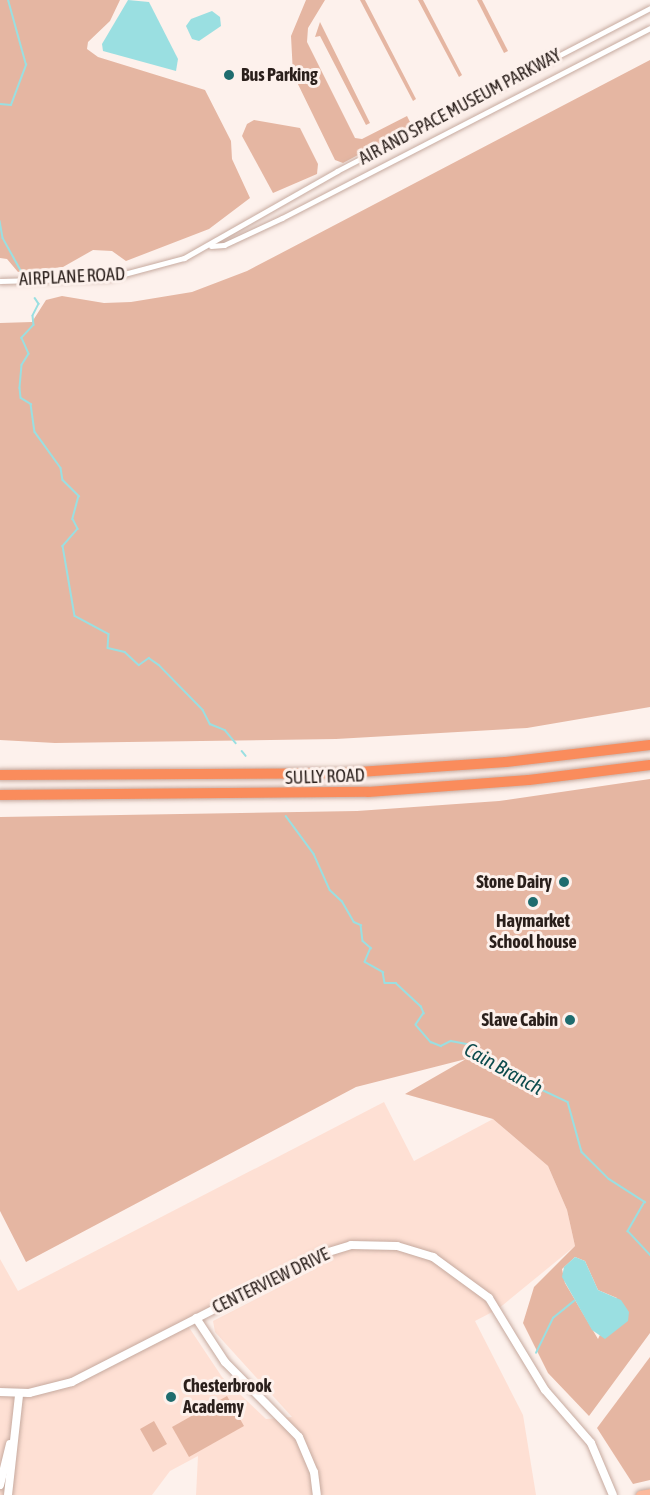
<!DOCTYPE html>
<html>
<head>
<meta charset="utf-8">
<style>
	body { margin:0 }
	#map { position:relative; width:650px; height:1495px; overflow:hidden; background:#fdf1ec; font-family:"Asap Condensed",sans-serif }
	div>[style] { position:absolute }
	.built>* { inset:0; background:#fee0d4 }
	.green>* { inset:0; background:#e5b6a2 }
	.water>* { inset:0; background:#9adfe1 }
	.stream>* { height:1.5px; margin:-0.75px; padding:0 0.75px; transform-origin:0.75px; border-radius:0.75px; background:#9adfe1 }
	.roads { filter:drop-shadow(0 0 2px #c6aa9f) drop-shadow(0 0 2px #c6aa9f) }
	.street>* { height:5px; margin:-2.5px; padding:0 2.5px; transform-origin:2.5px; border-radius:2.5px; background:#fff }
	.secondary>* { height:8px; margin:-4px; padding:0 4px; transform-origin:4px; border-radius:4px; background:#fff }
	.primary>* { height:9px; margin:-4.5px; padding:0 4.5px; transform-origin:4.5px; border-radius:4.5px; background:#fcba9d }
	.highway>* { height:10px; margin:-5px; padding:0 5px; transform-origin:5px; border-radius:5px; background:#fa8c5c }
	.dots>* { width:16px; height:16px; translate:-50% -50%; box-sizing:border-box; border:3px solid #fdf1ec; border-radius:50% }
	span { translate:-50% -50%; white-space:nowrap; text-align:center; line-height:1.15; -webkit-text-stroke:6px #fdf1ec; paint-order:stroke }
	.poi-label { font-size:18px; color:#2a1f1b; font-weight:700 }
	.left { translate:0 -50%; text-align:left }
	.right { translate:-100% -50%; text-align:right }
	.street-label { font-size:18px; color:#2a1f1b }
	.water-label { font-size:20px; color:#0c4b4d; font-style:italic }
</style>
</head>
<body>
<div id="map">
	<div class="built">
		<i style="clip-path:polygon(evenodd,384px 1102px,414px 1161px,493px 1119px,548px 1166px,567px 1210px,575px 1246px,498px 1309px,475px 1321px,523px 1415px,536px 1495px,196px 1495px,198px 1456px,170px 1471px,152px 1495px,0 1495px,0 1259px,18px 1291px,384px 1102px,307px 1261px,313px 1270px,213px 1321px,215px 1332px,292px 1417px,266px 1419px,222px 1377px,186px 1323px,307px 1261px)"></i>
	</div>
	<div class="green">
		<i style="clip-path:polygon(0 0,120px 0,110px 21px,88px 42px,87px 49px,98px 57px,205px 90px,231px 141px,232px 159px,250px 198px,209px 229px,126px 261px,112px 251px,93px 250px,63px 267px,18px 272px,7px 259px,0 258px)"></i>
		<i style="clip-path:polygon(306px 0,325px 0,308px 28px,307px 42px,355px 138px,362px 139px,407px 116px,410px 122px,407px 129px,343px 163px,335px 160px,293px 74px,291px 36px)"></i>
		<i style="clip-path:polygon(360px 0,365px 0,416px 99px,413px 101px)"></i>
		<i style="clip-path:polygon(418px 0,423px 0,462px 75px,459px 77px)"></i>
		<i style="clip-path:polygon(477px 0,482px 0,508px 51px,504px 53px)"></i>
		<i style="clip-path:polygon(320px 22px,370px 123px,366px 125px,320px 36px,315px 37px)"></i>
		<i style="clip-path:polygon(650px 60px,650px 707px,527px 728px,336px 739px,55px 743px,0 740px,0 323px,32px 322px,46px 300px,62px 296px,104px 303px,131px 302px,192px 292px,247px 271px)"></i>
		<i style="clip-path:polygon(254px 120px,300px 128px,318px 164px,317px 174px,273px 193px,242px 136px,247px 124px)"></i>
		<i style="clip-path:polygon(evenodd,650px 779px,650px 1333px,589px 1416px,548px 1373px,523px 1323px,534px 1287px,575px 1246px,567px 1210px,548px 1166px,493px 1119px,405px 1094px,466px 1059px,356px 1087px,26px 1262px,0 1211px,0 817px,357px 811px,499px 801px,650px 779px,575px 1257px,585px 1261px,598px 1290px,617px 1298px,598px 1339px,565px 1283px,562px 1269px,575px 1257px)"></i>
		<i style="clip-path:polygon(650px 1357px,650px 1480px,633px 1484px,597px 1428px)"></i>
		<i style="clip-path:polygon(227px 1396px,244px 1426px,189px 1457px,172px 1427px)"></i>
		<i style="clip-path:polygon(154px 1421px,167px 1444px,153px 1452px,140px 1429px)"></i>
	</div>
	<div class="water">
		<i style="clip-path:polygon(128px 0,149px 2px,178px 59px,176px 71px,103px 51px,102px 44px)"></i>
		<i style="clip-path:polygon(212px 11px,220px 17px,221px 26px,199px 41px,192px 39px,186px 26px,191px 19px)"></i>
		<i style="clip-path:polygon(575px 1257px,585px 1261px,598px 1290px,621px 1300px,629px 1312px,628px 1321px,605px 1339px,592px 1330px,562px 1277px,564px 1267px)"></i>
	</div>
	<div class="stream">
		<i style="left:0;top:104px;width:11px;rotate:5deg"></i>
		<i style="left:11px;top:105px;width:43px;rotate:-69.4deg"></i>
		<i style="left:26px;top:65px;width:67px;rotate:-105.5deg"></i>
		<i style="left:0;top:221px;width:17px;rotate:80deg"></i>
		<i style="left:3px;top:238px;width:39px;rotate:61deg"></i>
		<i style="left:35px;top:298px;width:7px;rotate:56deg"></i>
		<i style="left:39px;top:304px;width:13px;rotate:117deg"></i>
		<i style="left:33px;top:316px;width:9px;rotate:84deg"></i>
		<i style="left:34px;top:325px;width:18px;rotate:133deg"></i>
		<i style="left:22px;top:338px;width:17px;rotate:66deg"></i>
		<i style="left:29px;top:354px;width:13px;rotate:122deg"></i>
		<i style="left:22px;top:365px;width:23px;rotate:95deg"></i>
		<i style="left:20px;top:388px;width:10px;rotate:84deg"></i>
		<i style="left:21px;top:398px;width:12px;rotate:31deg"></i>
		<i style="left:31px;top:404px;width:28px;rotate:82deg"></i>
		<i style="left:35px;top:432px;width:44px;rotate:54.2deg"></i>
		<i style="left:61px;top:468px;width:12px;rotate:81deg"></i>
		<i style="left:63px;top:480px;width:23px;rotate:45deg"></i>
		<i style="left:79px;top:496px;width:24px;rotate:105deg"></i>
		<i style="left:73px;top:519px;width:11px;rotate:63deg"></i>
		<i style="left:78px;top:529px;width:23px;rotate:131deg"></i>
		<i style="left:63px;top:546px;width:71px;rotate:80.3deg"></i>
		<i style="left:75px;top:616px;width:38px;rotate:28deg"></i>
		<i style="left:109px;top:634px;width:14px;rotate:94deg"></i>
		<i style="left:108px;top:648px;width:17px;rotate:13deg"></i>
		<i style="left:125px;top:652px;width:19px;rotate:43deg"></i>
		<i style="left:139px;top:665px;width:12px;rotate:-35deg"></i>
		<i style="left:149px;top:658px;width:12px;rotate:35deg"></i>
		<i style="left:159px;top:665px;width:63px;rotate:45.6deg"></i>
		<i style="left:203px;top:710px;width:16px;rotate:63deg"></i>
		<i style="left:210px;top:724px;width:16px;rotate:22deg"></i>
		<i style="left:225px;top:730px;width:17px;rotate:50deg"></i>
		<i style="left:242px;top:751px;width:6px;rotate:51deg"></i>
		<i style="left:286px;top:816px;width:47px;rotate:53.6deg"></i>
		<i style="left:314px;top:854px;width:39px;rotate:66deg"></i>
		<i style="left:330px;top:890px;width:16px;rotate:43deg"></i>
		<i style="left:342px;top:901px;width:24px;rotate:60deg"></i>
		<i style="left:354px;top:922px;width:8px;rotate:23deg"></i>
		<i style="left:361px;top:925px;width:16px;rotate:83deg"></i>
		<i style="left:363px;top:941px;width:11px;rotate:41deg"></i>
		<i style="left:371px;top:948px;width:15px;rotate:113deg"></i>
		<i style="left:365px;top:962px;width:21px;rotate:29deg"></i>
		<i style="left:383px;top:972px;width:11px;rotate:80deg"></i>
		<i style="left:385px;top:983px;width:11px"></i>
		<i style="left:396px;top:983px;width:34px;rotate:43deg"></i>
		<i style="left:421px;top:1006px;width:8px;rotate:67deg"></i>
		<i style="left:424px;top:1013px;width:14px;rotate:124deg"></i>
		<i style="left:416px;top:1025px;width:23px;rotate:49deg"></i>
		<i style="left:431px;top:1042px;width:11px;rotate:22deg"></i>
		<i style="left:441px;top:1046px;width:11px;rotate:-27deg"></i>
		<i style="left:451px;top:1041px;width:21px;rotate:11deg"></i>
		<i style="left:472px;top:1045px;width:56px;rotate:36.3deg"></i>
		<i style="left:517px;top:1078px;width:56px;rotate:25.2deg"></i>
		<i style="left:568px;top:1102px;width:52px;rotate:74.4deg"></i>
		<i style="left:582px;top:1152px;width:38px;rotate:45deg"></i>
		<i style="left:609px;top:1179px;width:43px;rotate:32.6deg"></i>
		<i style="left:645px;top:1202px;width:34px;rotate:120deg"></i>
		<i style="left:628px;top:1231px;width:33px;rotate:47deg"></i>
		<i style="left:536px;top:1353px;width:39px;rotate:-64deg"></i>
		<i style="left:553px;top:1318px;width:27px;rotate:-39deg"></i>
	</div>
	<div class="roads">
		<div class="street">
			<i style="left:211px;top:246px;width:13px;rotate:-4deg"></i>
			<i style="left:224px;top:245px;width:64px;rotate:-25deg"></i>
			<i style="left:282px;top:218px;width:414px;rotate:-27.3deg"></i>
			<i style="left:0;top:281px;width:109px;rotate:-1.6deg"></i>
			<i style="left:109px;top:278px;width:78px;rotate:-14.9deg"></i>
			<i style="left:184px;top:258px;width:176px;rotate:-29.6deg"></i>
			<i style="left:337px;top:171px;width:353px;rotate:-27.5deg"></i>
		</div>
		<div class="secondary">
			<i style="left:196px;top:1318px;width:53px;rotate:56.6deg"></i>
			<i style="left:225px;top:1362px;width:105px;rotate:45.4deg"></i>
			<i style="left:299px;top:1437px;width:38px;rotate:67deg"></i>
			<i style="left:314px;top:1472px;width:23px;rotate:83deg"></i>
			<i style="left:0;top:1392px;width:29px;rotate:2deg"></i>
			<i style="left:29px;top:1393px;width:44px;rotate:-14.3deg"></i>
			<i style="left:72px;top:1382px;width:281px;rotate:-27.1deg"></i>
			<i style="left:322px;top:1254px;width:30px;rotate:-17deg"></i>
			<i style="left:351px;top:1245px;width:46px;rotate:1.2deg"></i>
			<i style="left:397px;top:1246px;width:38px;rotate:17deg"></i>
			<i style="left:433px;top:1257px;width:69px;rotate:36.2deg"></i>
			<i style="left:489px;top:1298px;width:108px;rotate:58.7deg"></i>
			<i style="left:545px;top:1390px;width:70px;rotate:49deg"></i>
			<i style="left:591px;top:1443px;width:56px;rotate:67.1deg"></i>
			<i style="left:0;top:1485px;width:42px;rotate:-76.3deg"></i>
			<i style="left:8px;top:1495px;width:101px;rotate:-83.7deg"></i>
		</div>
		<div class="primary">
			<i style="left:640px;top:1495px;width:10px;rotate:-11deg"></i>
		</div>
		<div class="highway">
			<i style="left:0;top:775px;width:344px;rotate:-0.3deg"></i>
			<i style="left:344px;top:773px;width:162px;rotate:-3.9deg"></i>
			<i style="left:506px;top:762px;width:145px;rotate:-6.7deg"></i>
			<i style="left:0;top:795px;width:368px;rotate:-0.5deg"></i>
			<i style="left:368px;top:792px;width:161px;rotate:-4.3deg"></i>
			<i style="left:529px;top:780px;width:122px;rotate:-7.1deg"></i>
		</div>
	</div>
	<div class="dots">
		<i style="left:229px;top:75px;background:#1f6c6e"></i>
		<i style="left:564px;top:882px;background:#1f6c6e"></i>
		<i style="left:533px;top:902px;background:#1f6c6e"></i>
		<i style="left:570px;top:1020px;background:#1f6c6e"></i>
		<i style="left:171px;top:1397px;background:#1f6c6e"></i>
	</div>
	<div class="poi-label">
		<span class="left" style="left:241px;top:75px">Bus Parking</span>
		<span class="right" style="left:552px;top:882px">Stone Dairy</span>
		<span style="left:533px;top:932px">Haymarket<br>School house</span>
		<span class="right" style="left:558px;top:1020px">Slave Cabin</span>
		<span class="left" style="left:183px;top:1397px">Chesterbrook<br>Academy</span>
	</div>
	<div class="street-label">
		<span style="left:460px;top:107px;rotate:-28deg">AIR AND SPACE MUSEUM PARKWAY</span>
		<span style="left:72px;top:277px;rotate:-3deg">AIRPLANE ROAD</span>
		<span style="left:325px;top:777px;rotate:-2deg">SULLY ROAD</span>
		<span style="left:271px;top:1281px;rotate:-26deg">CENTERVIEW DRIVE</span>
	</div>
	<div class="water-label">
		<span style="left:504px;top:1068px;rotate:29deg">Cain Branch</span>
	</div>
</div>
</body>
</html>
